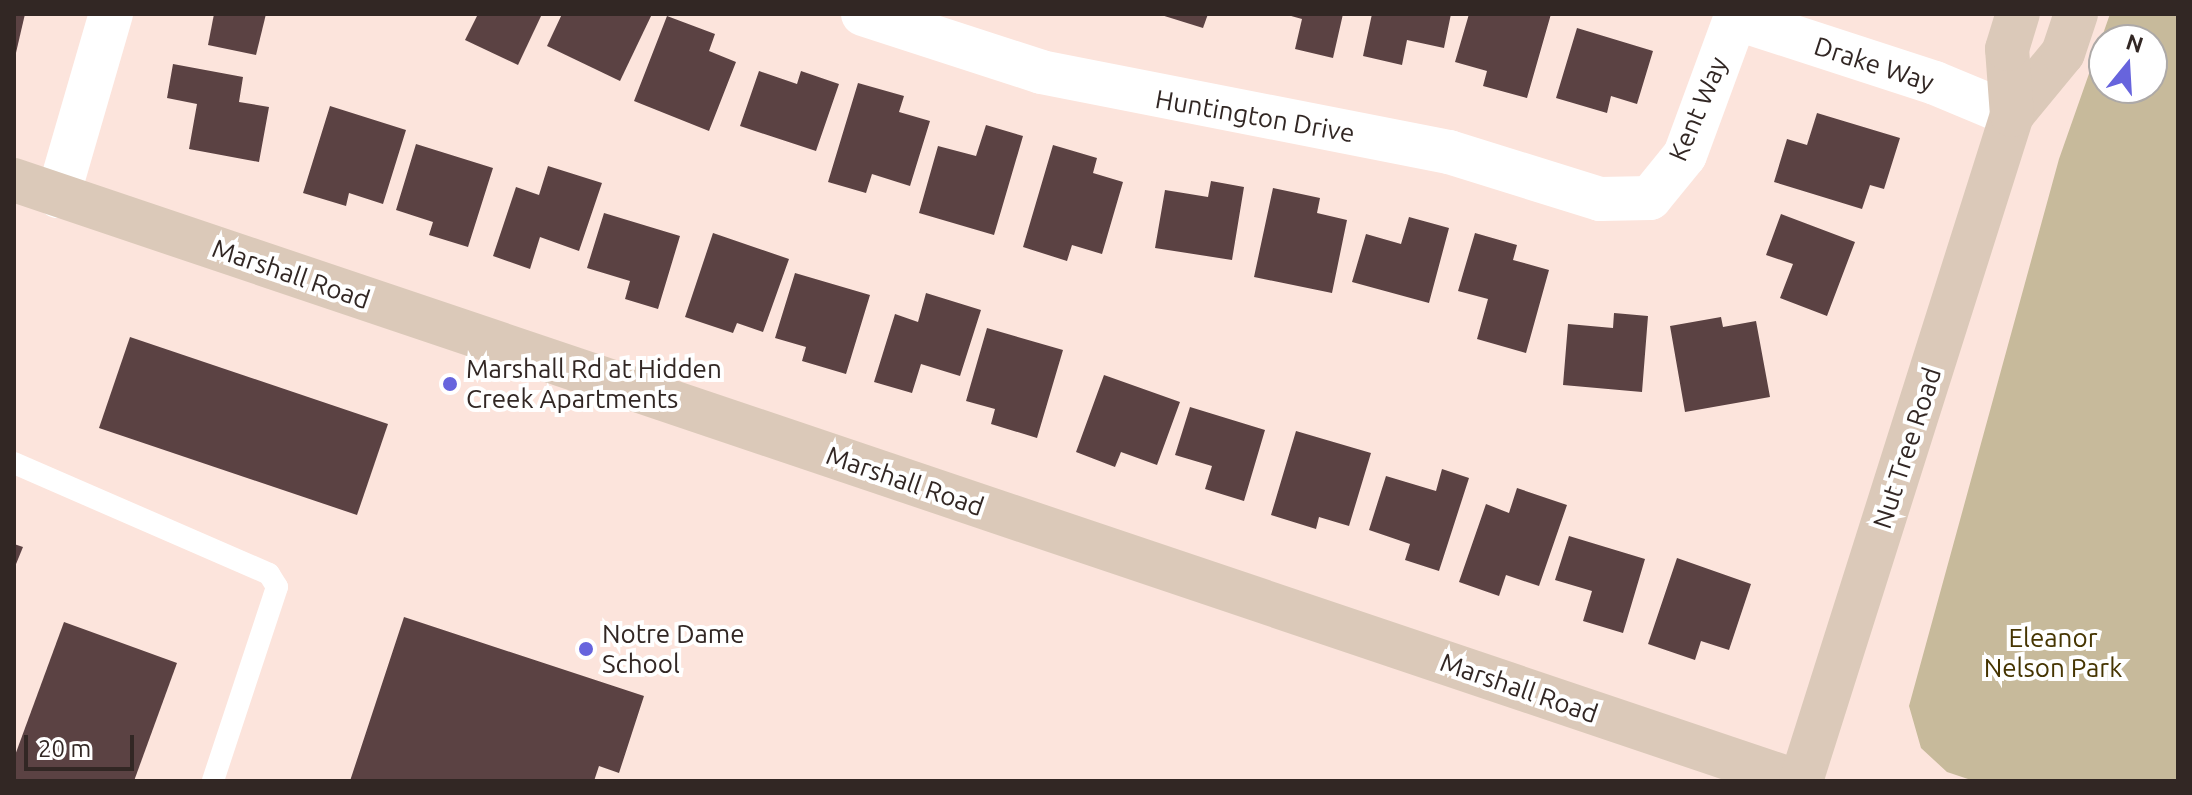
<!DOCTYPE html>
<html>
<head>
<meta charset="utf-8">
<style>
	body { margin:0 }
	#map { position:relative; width:2192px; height:795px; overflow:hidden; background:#fce4dc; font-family:Ubuntu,sans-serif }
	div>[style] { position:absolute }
	.green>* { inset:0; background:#c7ba9b }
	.building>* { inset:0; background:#5b4243 }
	.lane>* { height:22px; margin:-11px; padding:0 11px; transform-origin:11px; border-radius:11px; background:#fff }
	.street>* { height:44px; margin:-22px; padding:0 22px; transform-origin:22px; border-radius:22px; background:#fff }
	.secondary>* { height:44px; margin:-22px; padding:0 22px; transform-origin:22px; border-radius:22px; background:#dbc9b9 }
	.dots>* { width:22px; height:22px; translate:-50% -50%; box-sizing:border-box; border:4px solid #fff; border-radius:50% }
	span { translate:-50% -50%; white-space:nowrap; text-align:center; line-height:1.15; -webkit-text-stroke:8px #fff; paint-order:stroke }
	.street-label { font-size:26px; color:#322724 }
	.poi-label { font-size:26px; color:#322724 }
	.left { translate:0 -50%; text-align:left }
	.park-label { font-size:26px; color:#463502 }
	.frame { position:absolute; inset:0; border:16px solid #322724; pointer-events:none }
	.north { position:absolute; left:2088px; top:24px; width:80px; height:80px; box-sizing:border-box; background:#fff; border:2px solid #ada9a7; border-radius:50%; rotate:18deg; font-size:22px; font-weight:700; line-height:32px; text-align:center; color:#322724 }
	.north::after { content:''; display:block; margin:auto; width:28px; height:36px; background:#6764dd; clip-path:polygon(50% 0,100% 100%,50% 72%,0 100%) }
	.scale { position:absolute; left:24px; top:735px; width:110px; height:36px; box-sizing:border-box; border:4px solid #322724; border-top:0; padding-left:10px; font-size:24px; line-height:28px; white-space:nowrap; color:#322724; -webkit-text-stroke:6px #fff; paint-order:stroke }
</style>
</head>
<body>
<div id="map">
	<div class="green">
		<i style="clip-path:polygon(evenodd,2110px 14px,2178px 14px,2178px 781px,1974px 781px,1947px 772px,1921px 748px,1909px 706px,2059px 159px,2110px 14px,2104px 40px,2152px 40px,2152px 88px,2104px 88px,2104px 40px)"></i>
	</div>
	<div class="building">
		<i style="clip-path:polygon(14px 14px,25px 14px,15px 57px,14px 57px)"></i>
		<i style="clip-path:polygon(214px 14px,266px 14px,256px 55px,208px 45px)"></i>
		<i style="clip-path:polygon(478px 14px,542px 14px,518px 65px,465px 40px)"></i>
		<i style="clip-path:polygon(562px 14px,652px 14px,620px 81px,547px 46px)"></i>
		<i style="clip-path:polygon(1158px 14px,1208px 14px,1203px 28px)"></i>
		<i style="clip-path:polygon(1343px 14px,1333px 58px,1295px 49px,1302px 19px,1284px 14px)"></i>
		<i style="clip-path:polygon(1372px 14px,1451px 14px,1444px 48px,1407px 40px,1402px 65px,1363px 56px)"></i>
		<i style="clip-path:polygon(1469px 14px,1551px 14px,1527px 98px,1483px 86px,1487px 71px,1455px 62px)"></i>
		<i style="clip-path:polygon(667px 16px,715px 34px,709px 51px,736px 62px,709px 131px,634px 101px)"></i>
		<i style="clip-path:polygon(1577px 28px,1653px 51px,1637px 104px,1611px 96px,1607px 113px,1556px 98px)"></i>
		<i style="clip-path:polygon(173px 64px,243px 77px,239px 102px,269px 107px,259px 162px,189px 149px,197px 104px,167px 98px)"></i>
		<i style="clip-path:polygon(759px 71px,797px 84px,801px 71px,839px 84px,816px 151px,740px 126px)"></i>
		<i style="clip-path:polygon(858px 83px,904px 96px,899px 112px,930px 121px,910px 186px,872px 174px,866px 193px,828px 182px)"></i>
		<i style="clip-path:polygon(330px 106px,406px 130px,383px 204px,349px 193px,346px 206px,303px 193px)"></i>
		<i style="clip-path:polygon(1817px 113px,1900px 138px,1884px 189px,1870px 185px,1862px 209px,1774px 182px,1787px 139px,1807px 145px)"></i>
		<i style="clip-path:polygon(986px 125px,1023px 136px,994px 235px,919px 213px,938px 146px,976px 156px)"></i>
		<i style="clip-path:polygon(416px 144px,493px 168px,468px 247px,429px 235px,433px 222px,396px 210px)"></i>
		<i style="clip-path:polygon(1053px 145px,1097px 158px,1093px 173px,1123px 182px,1102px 254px,1072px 245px,1067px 261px,1023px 247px)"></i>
		<i style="clip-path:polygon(548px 166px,602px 183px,579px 251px,540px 237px,530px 269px,493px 256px,516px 187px,539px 195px)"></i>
		<i style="clip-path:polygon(1211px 181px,1244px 187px,1232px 260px,1155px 248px,1165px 190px,1208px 197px)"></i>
		<i style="clip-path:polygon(1273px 188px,1320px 198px,1317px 213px,1347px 220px,1332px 293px,1254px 277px)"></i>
		<i style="clip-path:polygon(604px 213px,680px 236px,658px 309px,625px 299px,630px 281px,587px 268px)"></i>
		<i style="clip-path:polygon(1781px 214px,1855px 242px,1827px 316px,1780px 298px,1793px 264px,1766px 255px)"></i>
		<i style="clip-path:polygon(1409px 217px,1449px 228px,1429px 303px,1352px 282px,1366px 234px,1401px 244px)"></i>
		<i style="clip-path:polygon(713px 233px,789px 259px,763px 332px,737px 323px,733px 333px,685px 317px)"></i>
		<i style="clip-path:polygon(1475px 233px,1517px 245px,1513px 260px,1549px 270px,1526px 353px,1477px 339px,1488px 299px,1458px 291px)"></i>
		<i style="clip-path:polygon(795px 273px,870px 295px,846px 374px,802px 361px,806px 347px,775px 338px)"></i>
		<i style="clip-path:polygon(926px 293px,981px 310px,960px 376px,921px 364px,912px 393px,874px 382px,895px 314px,918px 322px)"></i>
		<i style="clip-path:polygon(1614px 313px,1648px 316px,1642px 392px,1563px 385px,1568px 324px,1613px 328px)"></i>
		<i style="clip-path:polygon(1721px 317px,1723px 327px,1756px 321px,1770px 397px,1685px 412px,1670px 326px)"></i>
		<i style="clip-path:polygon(987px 328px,1063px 350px,1037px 438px,991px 424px,995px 409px,966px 401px)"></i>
		<i style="clip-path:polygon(130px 337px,388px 424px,357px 515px,99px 428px)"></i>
		<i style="clip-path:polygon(1104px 375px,1180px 402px,1157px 465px,1121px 452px,1115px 467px,1076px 452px)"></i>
		<i style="clip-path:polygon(1190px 407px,1265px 430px,1244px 501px,1205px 489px,1212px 466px,1175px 455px)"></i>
		<i style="clip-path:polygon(1296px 431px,1371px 453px,1349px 526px,1319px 517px,1316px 529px,1271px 515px)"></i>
		<i style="clip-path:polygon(1442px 469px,1469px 478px,1439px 571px,1405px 560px,1410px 544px,1369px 530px,1386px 476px,1436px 491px)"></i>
		<i style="clip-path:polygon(1517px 488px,1567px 505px,1539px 586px,1506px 575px,1499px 596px,1459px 582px,1486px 504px,1509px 513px)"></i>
		<i style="clip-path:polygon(1569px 536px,1645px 559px,1623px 633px,1583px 621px,1592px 591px,1555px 580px)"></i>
		<i style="clip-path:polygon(14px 544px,23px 547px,14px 569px)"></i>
		<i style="clip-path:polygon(1677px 558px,1751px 584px,1729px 650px,1701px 641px,1695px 660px,1648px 644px)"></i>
		<i style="clip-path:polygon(404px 617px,644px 696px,619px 773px,599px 766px,594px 781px,350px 781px)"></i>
		<i style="clip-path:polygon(64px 622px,177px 663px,134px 781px,14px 781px,14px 758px)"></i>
	</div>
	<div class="lane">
		<i style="left:14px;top:463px;width:278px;rotate:23.5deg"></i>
		<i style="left:269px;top:574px;width:15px;rotate:58deg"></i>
		<i style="left:277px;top:587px;width:204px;rotate:108.3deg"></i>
	</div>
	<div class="street">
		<i style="left:863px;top:14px;width:187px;rotate:18deg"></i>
		<i style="left:1041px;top:72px;width:416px;rotate:11.1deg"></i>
		<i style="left:1449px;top:152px;width:158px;rotate:17.3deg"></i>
		<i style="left:1600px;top:199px;width:50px;rotate:-1.1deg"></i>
		<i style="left:1650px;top:198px;width:55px;rotate:-50.9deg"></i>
		<i style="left:1685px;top:155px;width:150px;rotate:-69.8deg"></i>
		<i style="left:1735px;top:18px;width:210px;rotate:18deg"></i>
		<i style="left:1935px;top:83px;width:83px;rotate:22.6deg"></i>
		<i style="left:58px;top:196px;width:190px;rotate:-73.8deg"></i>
	</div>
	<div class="secondary">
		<i style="left:2012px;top:115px;width:80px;rotate:-50.6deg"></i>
		<i style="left:2063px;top:53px;width:41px;rotate:-71.6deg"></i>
		<i style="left:14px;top:180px;width:1881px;rotate:18.64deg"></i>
		<i style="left:1801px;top:781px;width:699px;rotate:-72.42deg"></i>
		<i style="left:2012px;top:115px;width:66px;rotate:-94.3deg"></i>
		<i style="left:2007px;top:49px;width:37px;rotate:-73deg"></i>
	</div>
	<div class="dots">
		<i style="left:450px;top:384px;background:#6764dd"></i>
		<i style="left:586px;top:649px;background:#6764dd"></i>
	</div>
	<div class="street-label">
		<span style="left:1874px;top:64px;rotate:18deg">Drake Way</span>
		<span style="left:1698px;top:109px;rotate:-67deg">Kent Way</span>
		<span style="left:1255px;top:116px;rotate:10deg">Huntington Drive</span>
		<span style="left:291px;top:274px;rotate:19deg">Marshall Road</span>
		<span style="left:1907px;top:448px;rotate:-72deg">Nut Tree Road</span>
		<span style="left:905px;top:481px;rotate:19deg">Marshall Road</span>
		<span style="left:1519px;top:688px;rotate:19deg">Marshall Road</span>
	</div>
	<div class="poi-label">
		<span class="left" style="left:466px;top:384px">Marshall Rd at Hidden<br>Creek Apartments</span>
		<span class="left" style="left:602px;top:649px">Notre Dame<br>School</span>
	</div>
	<div class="park-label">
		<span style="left:2053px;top:653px">Eleanor<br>Nelson Park</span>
	</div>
	<div class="frame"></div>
	<div class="north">N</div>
	<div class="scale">20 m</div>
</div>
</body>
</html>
